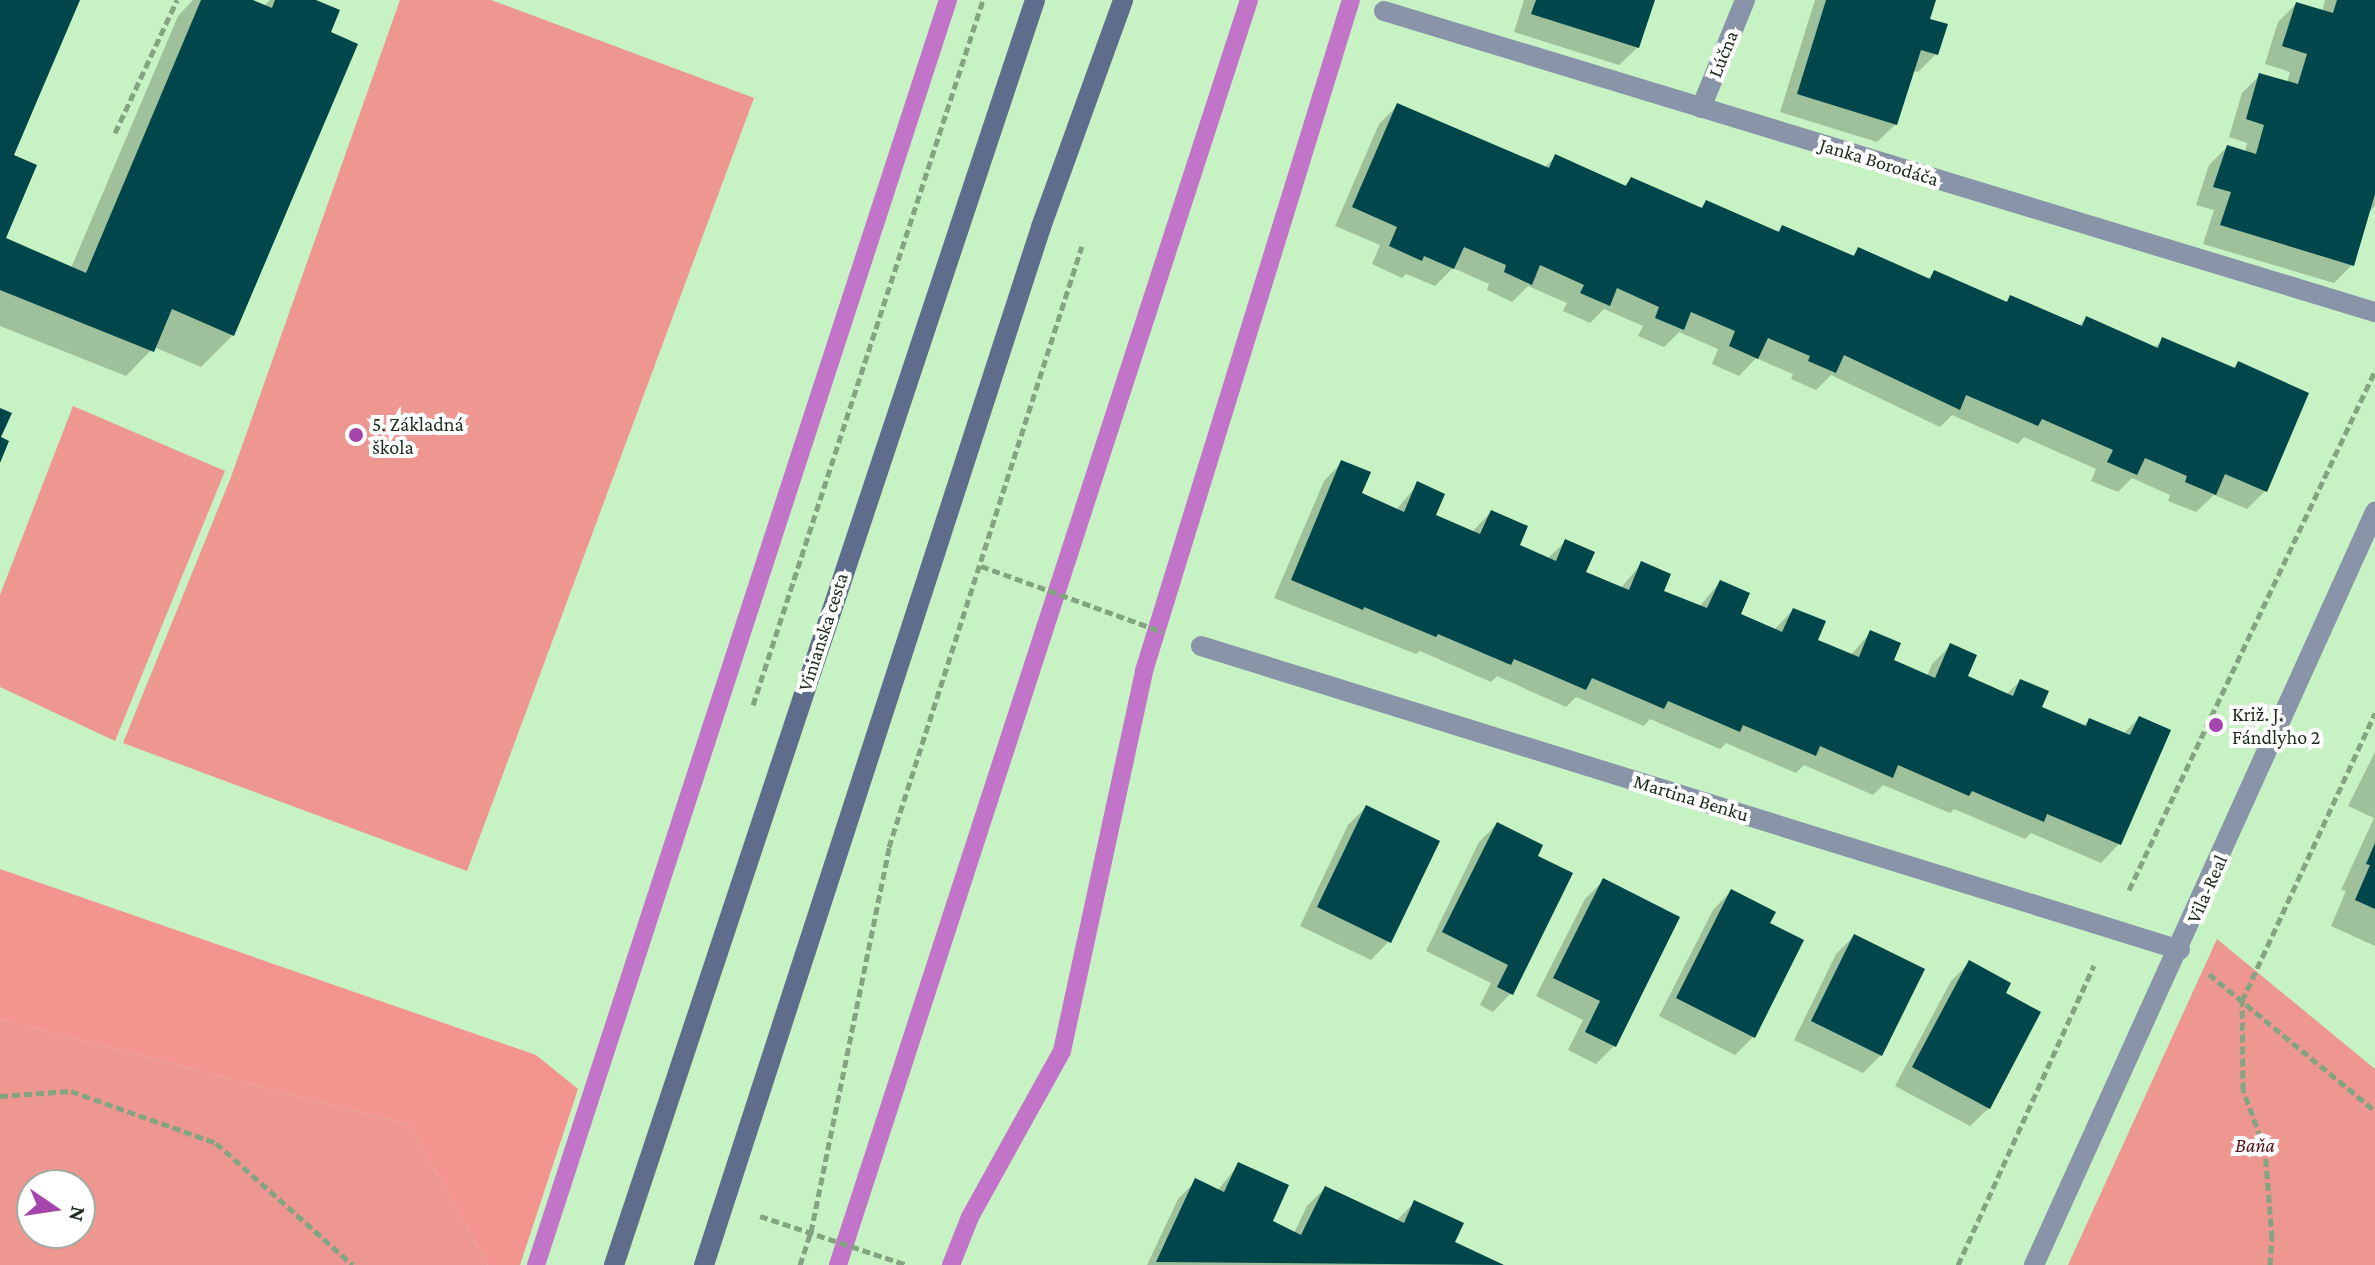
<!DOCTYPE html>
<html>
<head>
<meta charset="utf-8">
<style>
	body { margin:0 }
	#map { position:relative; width:2375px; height:1265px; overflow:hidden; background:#c6f2c4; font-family:"Crimson Pro",serif }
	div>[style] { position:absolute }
	.green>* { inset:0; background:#ee9690 }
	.forest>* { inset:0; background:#f4948e }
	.shadow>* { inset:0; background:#0003 }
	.stream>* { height:18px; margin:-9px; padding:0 9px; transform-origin:9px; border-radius:9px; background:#c174c8 }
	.building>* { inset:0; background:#01464b }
	.path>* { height:5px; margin-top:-2.5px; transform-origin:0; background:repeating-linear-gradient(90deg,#82a481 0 8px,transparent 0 12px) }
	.minor>* { height:20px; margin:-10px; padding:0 10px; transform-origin:10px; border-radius:10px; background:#8994a9 }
	.secondary>* { height:20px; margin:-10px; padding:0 10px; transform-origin:10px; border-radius:10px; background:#5e6d8c }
	.dots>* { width:22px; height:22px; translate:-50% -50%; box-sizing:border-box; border:4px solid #fff; border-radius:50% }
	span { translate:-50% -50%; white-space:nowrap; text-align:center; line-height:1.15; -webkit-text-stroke:8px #fff; paint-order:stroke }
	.street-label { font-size:20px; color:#1b2c1b }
	.poi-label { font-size:20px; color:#1b2c1b }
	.left { translate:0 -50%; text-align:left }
	.park-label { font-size:20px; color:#5a1013; font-style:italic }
	.north { position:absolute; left:16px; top:1169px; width:80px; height:80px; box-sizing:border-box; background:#fff; border:2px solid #a4aba4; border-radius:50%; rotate:103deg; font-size:22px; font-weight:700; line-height:32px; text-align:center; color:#1b2c1b }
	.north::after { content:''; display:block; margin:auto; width:28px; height:36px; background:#a545ae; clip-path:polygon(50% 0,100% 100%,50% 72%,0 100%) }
</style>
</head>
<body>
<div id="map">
	<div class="green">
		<i style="clip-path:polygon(400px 0,491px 0,754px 98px,467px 871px,123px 743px,231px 477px)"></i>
		<i style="clip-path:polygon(73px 406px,225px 471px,115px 741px,0 687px,0 595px)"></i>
		<i style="clip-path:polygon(2217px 939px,2375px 1069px,2375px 1265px,2068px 1265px)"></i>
		<i style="clip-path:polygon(evenodd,0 1019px,410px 1125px,488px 1265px,0 1265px,0 1019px,32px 1185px,80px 1185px,80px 1233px,32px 1233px,32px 1185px)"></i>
	</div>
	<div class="forest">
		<i style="clip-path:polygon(0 869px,536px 1055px,578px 1089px,520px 1265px,488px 1265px,410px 1125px,0 1019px)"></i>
	</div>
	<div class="shadow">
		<i style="clip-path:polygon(0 0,78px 0,12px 156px,3px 239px,71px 268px,178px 16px,193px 0,248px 0,263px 7px,270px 0,311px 0,233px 335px,201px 367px,154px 347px,126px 376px,0 326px)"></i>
		<i style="clip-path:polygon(1524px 0,1653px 0,1638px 47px,1619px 65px,1514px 32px)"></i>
		<i style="clip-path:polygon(1815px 0,1934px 0,1927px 20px,1936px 54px,1918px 72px,1912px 71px,1896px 124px,1877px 142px,1780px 112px)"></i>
		<i style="clip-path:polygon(2325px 0,2375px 0,2375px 206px,2369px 212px,2352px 265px,2334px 283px,2203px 244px,2214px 210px,2196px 205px,2209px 165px,2227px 147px,2245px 152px,2247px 143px,2229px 137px,2242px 93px,2260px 75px,2287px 83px,2290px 72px,2265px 64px,2278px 22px,2296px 4px,2322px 12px)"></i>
		<i style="clip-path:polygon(1397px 106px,1544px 168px,1555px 157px,1623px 187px,1631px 179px,1700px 209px,1707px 202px,1776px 233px,1782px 227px,1851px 257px,1859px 249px,1927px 280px,1934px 272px,2005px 303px,2011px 297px,2078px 327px,2087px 318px,2154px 348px,2163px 339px,2232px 369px,2238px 363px,2265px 491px,2247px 509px,2214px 495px,2196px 512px,2168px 501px,2170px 495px,2132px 478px,2118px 492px,2091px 481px,2096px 469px,2024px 437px,2018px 444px,1952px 415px,1940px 427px,1831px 375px,1816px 390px,1791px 379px,1793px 374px,1756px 358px,1739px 376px,1712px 364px,1718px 349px,1679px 332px,1664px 347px,1638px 336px,1643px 326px,1604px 309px,1590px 323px,1563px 311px,1567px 303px,1528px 286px,1512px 302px,1487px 290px,1489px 284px,1453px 268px,1435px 286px,1406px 274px,1402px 278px,1372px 264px,1380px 245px,1335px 226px,1379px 124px)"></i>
		<i style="clip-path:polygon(1342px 462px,1359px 494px,1396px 510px,1418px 484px,1433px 516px,1472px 532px,1491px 512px,1517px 546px,1547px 559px,1566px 541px,1584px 573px,1620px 589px,1641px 564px,1661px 592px,1699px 607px,1720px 582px,1738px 615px,1774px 630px,1793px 610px,1815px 641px,1850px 656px,1870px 633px,1891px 661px,1927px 676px,1932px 664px,1950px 646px,1966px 677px,2006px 695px,2020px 681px,2039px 708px,2083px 726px,2089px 720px,2123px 734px,2139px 718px,2168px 731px,2119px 844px,2101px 863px,2031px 833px,2025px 839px,1954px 809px,1950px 813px,1883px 785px,1873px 795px,1804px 765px,1796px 773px,1726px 743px,1720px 749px,1650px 719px,1644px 726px,1576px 697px,1566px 707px,1497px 676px,1491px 682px,1420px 651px,1416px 654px,1274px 598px,1324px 481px)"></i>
		<i style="clip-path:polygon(2375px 752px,2375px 946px,2331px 926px,2346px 891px,2341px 890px,2374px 818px,2348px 806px)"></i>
		<i style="clip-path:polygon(1366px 807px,1389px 941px,1371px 960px,1300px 926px,1348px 825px)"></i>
		<i style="clip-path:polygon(1497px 824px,1535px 856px,1511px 993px,1493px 1012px,1480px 1005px,1491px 983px,1426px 951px,1479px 842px)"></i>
		<i style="clip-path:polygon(1603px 881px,1614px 1046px,1596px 1064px,1568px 1050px,1583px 1020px,1536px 996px,1585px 899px)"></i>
		<i style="clip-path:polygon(1731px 891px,1768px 924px,1753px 1037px,1735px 1055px,1659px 1016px,1713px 910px)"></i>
		<i style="clip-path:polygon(1854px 936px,1881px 1055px,1863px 1073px,1794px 1040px,1836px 954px)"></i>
		<i style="clip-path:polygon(1969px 963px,2003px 994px,1989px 1108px,1970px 1126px,1895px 1086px,1951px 981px)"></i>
		<i style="clip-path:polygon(1239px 1164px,1270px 1222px,1294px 1233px,1307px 1206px,1325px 1188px,1396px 1221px,1415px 1202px,1452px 1243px,1499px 1265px,1147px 1265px,1178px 1199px,1196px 1181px,1217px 1191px)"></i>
	</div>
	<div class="stream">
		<i style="left:536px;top:1265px;width:1330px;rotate:-71.96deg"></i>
		<i style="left:838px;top:1265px;width:1330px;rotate:-72deg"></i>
		<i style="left:951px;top:1265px;width:52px;rotate:-68.4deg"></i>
		<i style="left:970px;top:1217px;width:190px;rotate:-61deg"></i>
		<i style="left:1062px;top:1051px;width:389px;rotate:-77.8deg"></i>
		<i style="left:1144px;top:671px;width:702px;rotate:-72.86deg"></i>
	</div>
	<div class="building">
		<i style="clip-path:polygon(0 0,80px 0,14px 155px,37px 165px,6px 238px,86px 273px,201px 0,253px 0,272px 8px,275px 0,316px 0,340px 10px,331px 32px,358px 44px,234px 336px,172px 309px,154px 352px,0 290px)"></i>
		<i style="clip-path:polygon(1536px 0,1655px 0,1639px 48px,1531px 14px)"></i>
		<i style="clip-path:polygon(1826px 0,1936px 0,1930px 19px,1948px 24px,1938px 55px,1921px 50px,1897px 125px,1797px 94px)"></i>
		<i style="clip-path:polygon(2337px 0,2375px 0,2375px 194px,2354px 266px,2220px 225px,2231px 192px,2213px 187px,2227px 145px,2256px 154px,2264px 125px,2246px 119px,2259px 73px,2298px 84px,2307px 54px,2282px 46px,2296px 2px,2333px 13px)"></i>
		<i style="clip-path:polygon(1397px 103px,1549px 168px,1555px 154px,1626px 186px,1631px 177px,1702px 208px,1706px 200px,1779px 232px,1782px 225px,1854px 256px,1858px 247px,1930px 279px,1934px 270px,2007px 302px,2010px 295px,2082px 326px,2086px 316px,2158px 348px,2162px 337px,2235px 368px,2238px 361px,2309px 393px,2267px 492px,2225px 474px,2216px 495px,2185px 482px,2187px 476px,2145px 458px,2137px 475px,2107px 462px,2113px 450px,2042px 419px,2038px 426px,1966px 395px,1960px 410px,1844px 355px,1836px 373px,1808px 361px,1810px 356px,1768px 338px,1758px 359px,1729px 346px,1735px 331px,1691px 312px,1684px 330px,1655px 318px,1659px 307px,1617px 288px,1610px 306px,1580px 293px,1584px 285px,1540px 265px,1532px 285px,1504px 272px,1506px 265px,1464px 247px,1454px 269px,1424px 256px,1422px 261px,1389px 246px,1397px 227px,1352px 207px)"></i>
		<i style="clip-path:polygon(0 408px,12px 413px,1px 437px,9px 441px,0 463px)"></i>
		<i style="clip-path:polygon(1341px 460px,1371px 472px,1362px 493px,1404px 512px,1417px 481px,1445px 494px,1436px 515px,1480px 534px,1491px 510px,1528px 526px,1520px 545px,1556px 561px,1565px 539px,1595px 552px,1586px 572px,1629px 590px,1641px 561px,1671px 574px,1664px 591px,1707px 608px,1720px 580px,1750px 593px,1741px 614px,1782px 632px,1793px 608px,1826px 621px,1818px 640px,1859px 657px,1870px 630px,1901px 643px,1894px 660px,1935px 678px,1950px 643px,1977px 655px,1968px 676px,2013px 696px,2020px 679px,2049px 691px,2042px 707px,2086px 726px,2089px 718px,2130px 735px,2139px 716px,2171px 730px,2121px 845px,2047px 814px,2044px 822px,1972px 791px,1969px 796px,1898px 765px,1893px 778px,1820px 746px,1816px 756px,1743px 725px,1740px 732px,1668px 701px,1664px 709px,1592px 678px,1586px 690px,1514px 659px,1511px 665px,1438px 634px,1436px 637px,1364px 607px,1363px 610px,1291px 580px)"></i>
		<i style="clip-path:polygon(1366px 805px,1440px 841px,1391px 943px,1317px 907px)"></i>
		<i style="clip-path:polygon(1497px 822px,1543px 845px,1538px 856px,1573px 873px,1513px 995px,1497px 987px,1508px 965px,1442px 932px)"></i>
		<i style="clip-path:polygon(2375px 843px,2375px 909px,2355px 900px,2370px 865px,2366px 864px)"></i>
		<i style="clip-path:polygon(1603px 878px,1680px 917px,1616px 1047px,1585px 1032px,1600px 1001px,1553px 978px)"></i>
		<i style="clip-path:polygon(1731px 889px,1776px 912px,1770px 923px,1804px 940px,1755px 1038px,1676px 998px)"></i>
		<i style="clip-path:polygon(1854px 934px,1925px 969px,1882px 1056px,1811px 1021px)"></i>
		<i style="clip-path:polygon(1969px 960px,2011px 983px,2006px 993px,2041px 1012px,1990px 1109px,1912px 1067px)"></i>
		<i style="clip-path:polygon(1238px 1162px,1289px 1185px,1273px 1221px,1301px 1235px,1325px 1186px,1404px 1223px,1414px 1200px,1464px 1223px,1455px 1242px,1504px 1265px,1156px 1262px,1195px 1178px,1224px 1192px)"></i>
	</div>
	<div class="path">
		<i style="left:115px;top:133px;width:147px;rotate:-65deg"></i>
		<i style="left:981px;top:566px;width:194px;rotate:19.9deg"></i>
		<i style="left:753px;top:705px;width:742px;rotate:-71.93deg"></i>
		<i style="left:2129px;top:890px;width:574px;rotate:-64.64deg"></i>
		<i style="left:2209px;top:974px;width:215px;rotate:39.5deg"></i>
		<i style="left:0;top:1096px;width:71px;rotate:-4deg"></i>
		<i style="left:71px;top:1091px;width:154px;rotate:19.7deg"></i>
		<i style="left:216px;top:1143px;width:183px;rotate:41.7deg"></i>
		<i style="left:760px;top:1216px;width:155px;rotate:18.4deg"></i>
		<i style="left:800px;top:1265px;width:35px;rotate:-72deg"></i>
		<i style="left:811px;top:1232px;width:393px;rotate:-78.5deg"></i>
		<i style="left:889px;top:847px;width:631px;rotate:-72.2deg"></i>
		<i style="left:1958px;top:1265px;width:329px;rotate:-65.6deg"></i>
		<i style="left:2270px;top:1265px;width:27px;rotate:-86deg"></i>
		<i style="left:2272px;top:1238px;width:89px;rotate:-94.5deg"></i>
		<i style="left:2265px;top:1149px;width:63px;rotate:-110.4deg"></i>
		<i style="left:2243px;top:1090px;width:89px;rotate:-90.6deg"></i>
		<i style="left:2242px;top:1001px;width:317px;rotate:-65.2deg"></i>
	</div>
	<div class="minor">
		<i style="left:1384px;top:11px;width:1036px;rotate:16.9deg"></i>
		<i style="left:1701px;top:108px;width:117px;rotate:-67.8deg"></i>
		<i style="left:1201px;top:646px;width:1025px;rotate:17.25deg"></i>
		<i style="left:2034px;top:1265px;width:827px;rotate:-65.64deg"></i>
	</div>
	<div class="secondary">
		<i style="left:614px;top:1265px;width:1333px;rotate:-71.59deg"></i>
		<i style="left:704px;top:1265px;width:1091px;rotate:-72.01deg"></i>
		<i style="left:1041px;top:227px;width:241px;rotate:-70.1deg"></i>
	</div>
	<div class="dots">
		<i style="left:356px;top:435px;background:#a545ae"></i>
		<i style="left:2216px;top:725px;background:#a545ae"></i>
	</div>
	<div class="street-label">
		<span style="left:1723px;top:54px;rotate:-68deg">Lúčna</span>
		<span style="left:1879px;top:162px;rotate:17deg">Janka Borodáča</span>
		<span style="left:823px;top:632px;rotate:-72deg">Vinianska cesta</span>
		<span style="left:1691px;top:798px;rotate:17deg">Martina Benku</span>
		<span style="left:2207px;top:889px;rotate:-66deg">Vila-Real</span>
	</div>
	<div class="poi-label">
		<span class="left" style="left:372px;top:436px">5. Základná<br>škola</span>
		<span class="left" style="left:2232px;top:726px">Križ. J.<br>Fándlyho 2</span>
	</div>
	<div class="park-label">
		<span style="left:2255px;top:1145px">Baňa</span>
	</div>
	<div class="north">N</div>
</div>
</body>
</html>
